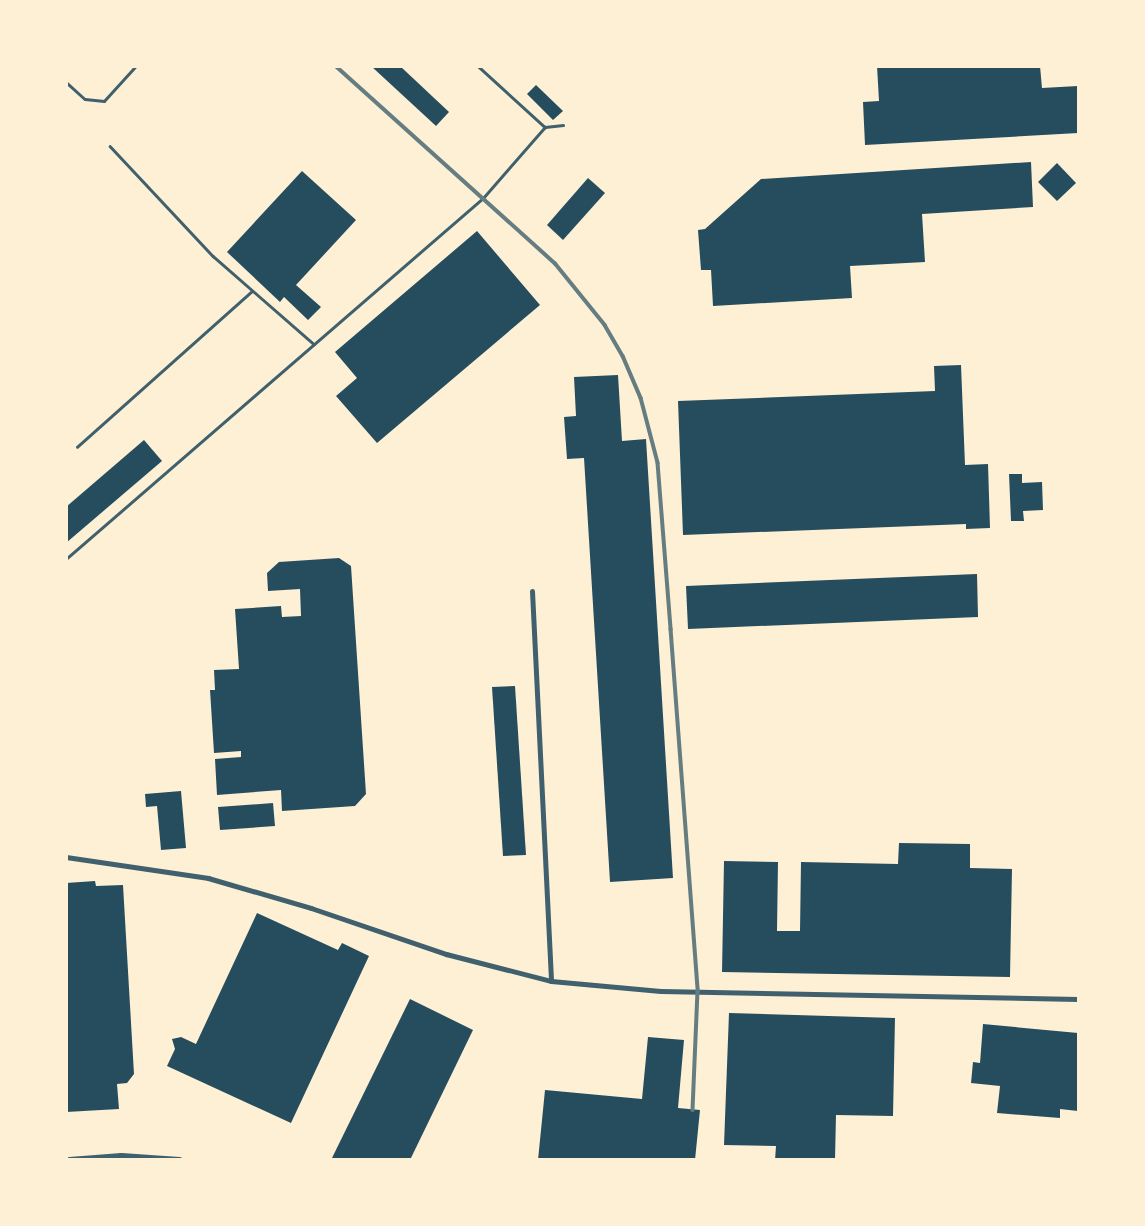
<!DOCTYPE html>
<html>
<head>
<meta charset="utf-8">
<style>
	body { margin:0 }
	#map { position:relative; width:1145px; height:1226px; overflow:hidden; background:#fdf0d5; font-family:Inter,sans-serif }
	div>[style] { position:absolute }
	.building>* { inset:0; background:#264d5e }
	.service>* { height:2.5px; margin:-1.25px; padding:0 1.25px; transform-origin:1.25px; border-radius:1.25px; background:#3f606c }
	.minor>* { height:5px; margin:-2.5px; padding:0 2.5px; transform-origin:2.5px; border-radius:2.5px; background:#3f606c }
	.tertiary>* { height:7px; margin:-3.5px; padding:0 3.5px; transform-origin:3.5px; border-radius:3.5px; background:#3f606c }
	.rail>* { height:3.5px; margin:-1.75px; padding:0 1.75px; transform-origin:1.75px; border-radius:1.75px; background:#657d81 }
	span { translate:-50% -50%; white-space:nowrap; text-align:center; line-height:1.15; -webkit-text-stroke:6px #fdf0d5; paint-order:stroke }
	.frame { position:absolute; inset:0; border:68px solid #fdf0d5; pointer-events:none }
</style>
</head>
<body>
<div id="map">
	<div class="building">
		<i style="clip-path:polygon(371px 66px,400px 66px,449px 112px,436px 126px)"></i>
		<i style="clip-path:polygon(877px 66px,1040px 66px,1042px 88px,1078px 86px,1078px 133px,865px 145px,863px 102px,879px 101px)"></i>
		<i style="clip-path:polygon(536px 85px,563px 111px,553px 120px,527px 94px)"></i>
		<i style="clip-path:polygon(1031px 162px,1033px 207px,922px 214px,925px 262px,850px 266px,852px 298px,713px 306px,711px 270px,701px 270px,698px 230px,705px 229px,761px 179px)"></i>
		<i style="clip-path:polygon(1057px 163px,1076px 183px,1057px 201px,1038px 182px)"></i>
		<i style="clip-path:polygon(302px 171px,356px 220px,296px 285px,321px 307px,308px 320px,284px 297px,280px 302px,227px 252px)"></i>
		<i style="clip-path:polygon(588px 178px,605px 193px,563px 240px,547px 225px)"></i>
		<i style="clip-path:polygon(477px 231px,540px 305px,377px 443px,336px 396px,357px 378px,335px 352px)"></i>
		<i style="clip-path:polygon(961px 365px,965px 465px,988px 464px,990px 528px,966px 529px,966px 524px,683px 535px,678px 401px,935px 391px,934px 366px)"></i>
		<i style="clip-path:polygon(618px 375px,622px 441px,646px 439px,673px 878px,610px 882px,584px 458px,567px 459px,564px 417px,576px 416px,574px 377px)"></i>
		<i style="clip-path:polygon(144px 440px,162px 461px,66px 543px,66px 507px)"></i>
		<i style="clip-path:polygon(1009px 474px,1022px 474px,1022px 483px,1042px 482px,1043px 510px,1023px 511px,1024px 521px,1011px 521px)"></i>
		<i style="clip-path:polygon(339px 558px,351px 566px,366px 794px,355px 806px,282px 811px,281px 790px,217px 795px,215px 759px,241px 757px,241px 751px,214px 753px,210px 690px,215px 690px,214px 670px,239px 669px,235px 609px,281px 606px,282px 617px,301px 616px,300px 589px,268px 591px,267px 573px,279px 562px)"></i>
		<i style="clip-path:polygon(977px 574px,978px 617px,688px 629px,686px 586px)"></i>
		<i style="clip-path:polygon(515px 686px,526px 855px,503px 856px,492px 687px)"></i>
		<i style="clip-path:polygon(181px 791px,186px 848px,161px 850px,157px 806px,146px 807px,145px 794px)"></i>
		<i style="clip-path:polygon(273px 803px,275px 826px,220px 830px,218px 807px)"></i>
		<i style="clip-path:polygon(899px 843px,970px 844px,970px 868px,1012px 869px,1010px 977px,722px 972px,724px 861px,778px 862px,777px 931px,800px 931px,801px 862px,898px 864px)"></i>
		<i style="clip-path:polygon(95px 881px,96px 886px,123px 885px,134px 1074px,127px 1083px,117px 1084px,119px 1109px,66px 1112px,66px 883px)"></i>
		<i style="clip-path:polygon(257px 913px,338px 950px,342px 943px,369px 956px,291px 1123px,167px 1066px,175px 1049px,172px 1039px,181px 1037px,196px 1044px)"></i>
		<i style="clip-path:polygon(410px 999px,473px 1030px,410px 1160px,336px 1160px,332px 1158px)"></i>
		<i style="clip-path:polygon(729px 1013px,895px 1018px,893px 1116px,836px 1115px,835px 1160px,775px 1160px,776px 1146px,724px 1145px)"></i>
		<i style="clip-path:polygon(983px 1024px,1078px 1033px,1078px 1111px,1060px 1109px,1060px 1118px,997px 1113px,1000px 1086px,971px 1083px,973px 1062px,980px 1063px)"></i>
		<i style="clip-path:polygon(648px 1037px,684px 1040px,678px 1108px,700px 1110px,695px 1160px,538px 1160px,545px 1090px,642px 1099px)"></i>
	</div>
	<div class="service">
		<i style="left:478px;top:66px;width:91px;rotate:42.3deg"></i>
		<i style="left:66px;top:82px;width:25px;rotate:42deg"></i>
		<i style="left:85px;top:99px;width:19px;rotate:6deg"></i>
		<i style="left:104px;top:101px;width:47px;rotate:-47.6deg"></i>
		<i style="left:545px;top:127px;width:18px;rotate:-6deg"></i>
		<i style="left:110px;top:146px;width:151px;rotate:46.9deg"></i>
		<i style="left:213px;top:256px;width:134px;rotate:41.1deg"></i>
		<i style="left:77px;top:447px;width:234px;rotate:-41.7deg"></i>
		<i style="left:66px;top:559px;width:552px;rotate:-40.88deg"></i>
		<i style="left:483px;top:198px;width:94px;rotate:-48.9deg"></i>
	</div>
	<div class="minor">
		<i style="left:532px;top:591px;width:390px;rotate:87.2deg"></i>
		<i style="left:66px;top:857px;width:144px;rotate:8.4deg"></i>
		<i style="left:208px;top:878px;width:107px;rotate:16.2deg"></i>
		<i style="left:311px;top:908px;width:143px;rotate:18.8deg"></i>
		<i style="left:446px;top:954px;width:108px;rotate:14.4deg"></i>
		<i style="left:551px;top:981px;width:110px;rotate:5.2deg"></i>
		<i style="left:661px;top:991px;width:417px;rotate:1.1deg"></i>
	</div>
	<div class="tertiary">
		<i style="left:69px;top:1160px;width:52px;rotate:-4.4deg"></i>
		<i style="left:121px;top:1156px;width:58px;rotate:3.9deg"></i>
	</div>
	<div class="rail">
		<i style="left:336px;top:66px;width:295px;rotate:42deg"></i>
		<i style="left:555px;top:263px;width:80px;rotate:51.1deg"></i>
		<i style="left:605px;top:325px;width:36px;rotate:60deg"></i>
		<i style="left:623px;top:356px;width:46px;rotate:66.8deg"></i>
		<i style="left:641px;top:398px;width:67px;rotate:75.3deg"></i>
		<i style="left:658px;top:463px;width:167px;rotate:85.5deg"></i>
		<i style="left:671px;top:629px;width:363px;rotate:85.7deg"></i>
		<i style="left:698px;top:991px;width:119px;rotate:92.4deg"></i>
	</div>
	<div class="frame"></div>
</div>
</body>
</html>
